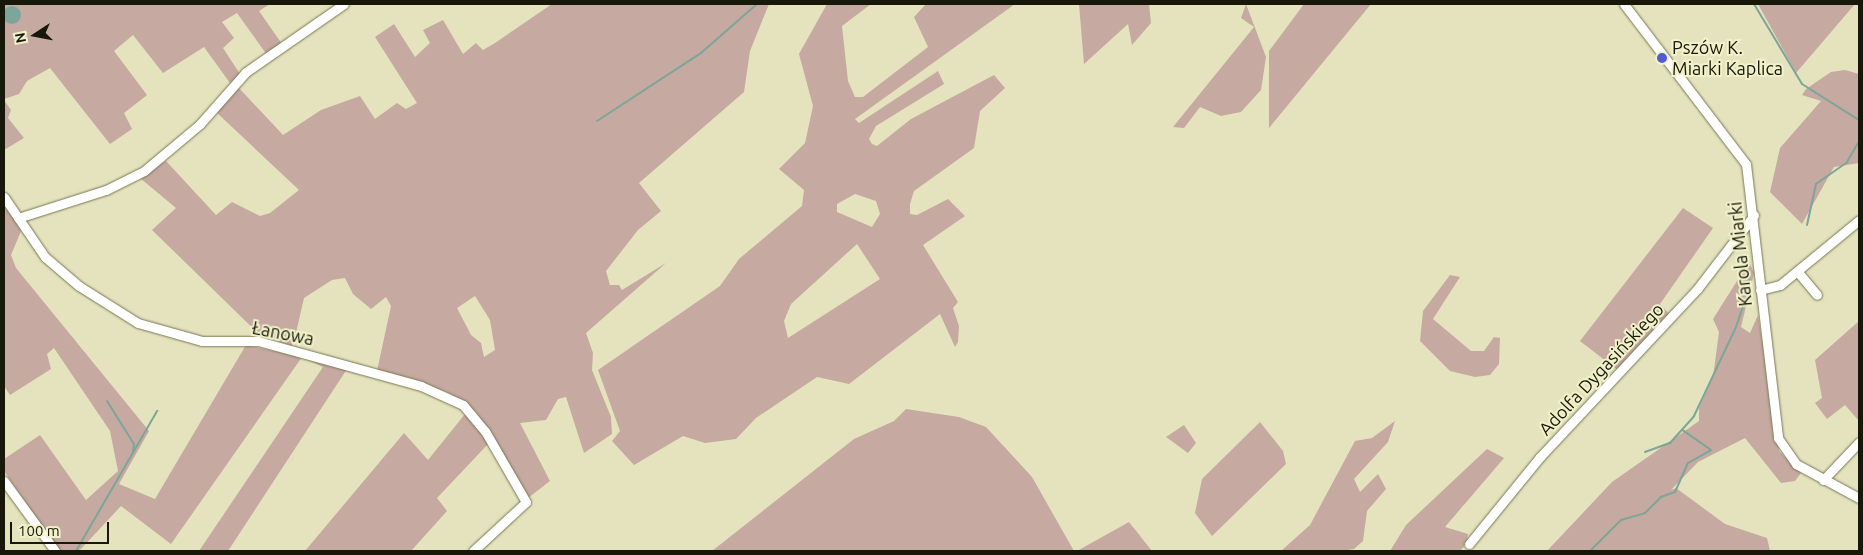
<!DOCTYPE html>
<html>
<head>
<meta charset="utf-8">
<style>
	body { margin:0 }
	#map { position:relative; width:1863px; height:555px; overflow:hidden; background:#e4e3bd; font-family:Ubuntu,sans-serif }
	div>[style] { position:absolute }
	.green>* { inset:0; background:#c6a9a0 }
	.water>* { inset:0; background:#7ba699 }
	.round { border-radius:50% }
	.stream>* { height:2px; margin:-1px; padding:0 1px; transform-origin:1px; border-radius:1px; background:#7ba699 }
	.roads { filter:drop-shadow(0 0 1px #787755) drop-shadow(0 0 1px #787755) }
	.minor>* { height:9px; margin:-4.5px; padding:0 4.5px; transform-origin:4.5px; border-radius:4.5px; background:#fff }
	.dots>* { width:14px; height:14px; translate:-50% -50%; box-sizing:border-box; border:2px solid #f1f1ca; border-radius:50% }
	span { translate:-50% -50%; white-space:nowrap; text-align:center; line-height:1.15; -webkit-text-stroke:4px #f1f1ca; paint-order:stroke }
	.poi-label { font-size:18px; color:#18180a }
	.left { translate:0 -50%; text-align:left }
	.street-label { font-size:18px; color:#18180a }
	.frame { position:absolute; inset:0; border:5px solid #18180a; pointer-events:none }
	.north { position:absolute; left:10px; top:10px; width:50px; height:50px; -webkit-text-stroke:4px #f1f1ca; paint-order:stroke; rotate:259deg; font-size:14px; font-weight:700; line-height:20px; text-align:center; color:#18180a }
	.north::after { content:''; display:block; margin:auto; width:18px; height:22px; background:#18180a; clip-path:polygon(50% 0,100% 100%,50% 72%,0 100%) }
	.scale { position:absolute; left:10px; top:522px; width:99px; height:22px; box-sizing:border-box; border:2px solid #18180a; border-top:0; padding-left:6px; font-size:15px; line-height:18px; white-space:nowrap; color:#18180a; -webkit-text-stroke:4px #f1f1ca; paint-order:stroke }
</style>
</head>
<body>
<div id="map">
	<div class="green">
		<i style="clip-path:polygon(4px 4px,270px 4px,259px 11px,282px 44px,267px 55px,237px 13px,222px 22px,234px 38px,223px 48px,240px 74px,230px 83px,204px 47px,163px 73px,133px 35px,114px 51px,147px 95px,124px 113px,132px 129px,110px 144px,50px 68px,27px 81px,19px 94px,4px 99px)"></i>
		<i style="clip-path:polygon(evenodd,552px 4px,769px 4px,750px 51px,744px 92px,639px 183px,661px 211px,638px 230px,606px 271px,610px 285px,619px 285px,622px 290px,666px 263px,586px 333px,593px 353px,592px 370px,611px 417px,612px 434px,584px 453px,566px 397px,558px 399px,546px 420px,520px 423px,550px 481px,528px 498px,476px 412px,447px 392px,377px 371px,391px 306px,386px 297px,371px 309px,353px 294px,345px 278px,332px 280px,304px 298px,293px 346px,261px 336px,152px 230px,176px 208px,140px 178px,166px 161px,216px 215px,232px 202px,260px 216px,270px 213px,299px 190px,215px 111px,237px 86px,283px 135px,321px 110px,360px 96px,375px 119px,397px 103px,406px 109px,417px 103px,375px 37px,394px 24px,415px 57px,430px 43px,423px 30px,443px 20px,463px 54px,476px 43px,483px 50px,495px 43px,552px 4px,475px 296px,490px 320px,495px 350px,484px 357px,481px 343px,471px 335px,457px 308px,475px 296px)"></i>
		<i style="clip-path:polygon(evenodd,827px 4px,871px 4px,842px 26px,848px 81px,855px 97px,863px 97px,928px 47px,914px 17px,926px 4px,1015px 4px,855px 119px,859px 123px,938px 71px,944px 84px,876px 126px,869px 139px,872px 144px,877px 146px,911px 119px,994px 75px,1005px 88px,980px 111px,974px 148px,914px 191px,910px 204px,910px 214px,917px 215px,948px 199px,965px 216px,923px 245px,958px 302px,953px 308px,959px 326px,958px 342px,955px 347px,940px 314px,849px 384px,817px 377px,756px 418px,736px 439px,705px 443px,683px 436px,634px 465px,612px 441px,620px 431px,598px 370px,720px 286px,739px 259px,802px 206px,804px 190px,779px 169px,805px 143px,813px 106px,799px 54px,827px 4px,855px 194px,876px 201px,880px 214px,872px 227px,837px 212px,837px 204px,855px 194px,827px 4px,857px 244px,880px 279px,788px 338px,784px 321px,791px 304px,857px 244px)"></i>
		<i style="clip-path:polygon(1079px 4px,1149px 4px,1151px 23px,1132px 45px,1128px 24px,1084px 64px)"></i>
		<i style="clip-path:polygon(1246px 4px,1266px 57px,1261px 90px,1241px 112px,1221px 116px,1200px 107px,1184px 128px,1173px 127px,1254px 27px,1241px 18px)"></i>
		<i style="clip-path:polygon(1304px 4px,1371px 4px,1269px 128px,1269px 51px)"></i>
		<i style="clip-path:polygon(1758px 4px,1855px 4px,1796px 73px)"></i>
		<i style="clip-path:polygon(1845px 70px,1859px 74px,1859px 163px,1834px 167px,1802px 224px,1770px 192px,1780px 148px,1821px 101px,1802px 95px,1806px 89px,1831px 72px)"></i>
		<i style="clip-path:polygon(4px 100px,11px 110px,8px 118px,24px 138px,4px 150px)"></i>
		<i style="clip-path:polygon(4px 202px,21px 231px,11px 255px,16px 268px,149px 431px,119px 484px,155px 499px,246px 345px,302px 357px,347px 369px,228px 551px,199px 551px,323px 367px,302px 357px,171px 544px,121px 506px,79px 551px,59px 551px,4px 471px,4px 459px,40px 435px,86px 500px,118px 471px,110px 431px,54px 348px,47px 354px,51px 369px,10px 395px,4px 386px)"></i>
		<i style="clip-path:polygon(1683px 208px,1713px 228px,1660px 304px,1674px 319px,1624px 375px,1580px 341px)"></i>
		<i style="clip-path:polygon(1749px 262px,1754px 273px,1741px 327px,1750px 333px,1758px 315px,1779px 451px,1801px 473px,1795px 481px,1781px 483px,1745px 438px,1698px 462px,1671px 490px,1676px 488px,1725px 524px,1767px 538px,1770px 551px,1547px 551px,1612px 482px,1699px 421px,1699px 408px,1713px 377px,1719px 332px,1713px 319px)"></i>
		<i style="clip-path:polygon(1450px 275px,1460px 277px,1433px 319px,1471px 351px,1484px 351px,1494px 337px,1500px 338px,1499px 364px,1490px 375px,1475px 377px,1450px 371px,1420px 341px,1423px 311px)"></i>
		<i style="clip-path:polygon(1859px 321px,1859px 421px,1845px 405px,1827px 419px,1815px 403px,1822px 398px,1815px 360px)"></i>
		<i style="clip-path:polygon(906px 409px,959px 417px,986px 427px,1032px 477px,1074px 551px,712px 551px,854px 439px,894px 421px)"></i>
		<i style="clip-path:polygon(465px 414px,489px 443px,437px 498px,447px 511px,411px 551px,305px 551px,404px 433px,428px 460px)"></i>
		<i style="clip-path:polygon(1395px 421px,1388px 442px,1354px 479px,1360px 492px,1378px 474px,1386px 489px,1367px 511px,1363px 541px,1354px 549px,1341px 551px,1281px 551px,1310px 525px,1355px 441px,1372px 438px)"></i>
		<i style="clip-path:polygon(1260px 422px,1283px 451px,1286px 464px,1212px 536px,1195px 513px,1202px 479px)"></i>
		<i style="clip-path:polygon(1184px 425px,1196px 443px,1188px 453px,1166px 437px)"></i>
		<i style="clip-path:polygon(1487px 449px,1504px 458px,1445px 527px,1468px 534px,1466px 544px,1460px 551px,1390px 551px,1406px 525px)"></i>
		<i style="clip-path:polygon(1129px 522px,1152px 551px,1077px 551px)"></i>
	</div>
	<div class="water">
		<i class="round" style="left:3px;top:6px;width:18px;height:18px"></i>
	</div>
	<div class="stream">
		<i style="left:1754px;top:4px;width:93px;rotate:59deg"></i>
		<i style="left:1802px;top:84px;width:67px;rotate:32.3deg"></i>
		<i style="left:597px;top:121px;width:124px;rotate:-33.2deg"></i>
		<i style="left:701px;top:53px;width:74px;rotate:-41.2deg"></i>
		<i style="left:1807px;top:225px;width:42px;rotate:-77.6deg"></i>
		<i style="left:1816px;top:184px;width:38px;rotate:-35deg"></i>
		<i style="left:1847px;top:162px;width:24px;rotate:-60deg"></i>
		<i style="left:107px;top:401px;width:51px;rotate:57.9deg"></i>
		<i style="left:134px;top:444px;width:8px;rotate:97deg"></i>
		<i style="left:1645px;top:452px;width:27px;rotate:-20deg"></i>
		<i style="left:1670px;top:443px;width:36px;rotate:-48deg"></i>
		<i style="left:1694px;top:416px;width:98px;rotate:-64.7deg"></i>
		<i style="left:1736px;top:327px;width:43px;rotate:-71.1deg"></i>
		<i style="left:1750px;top:286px;width:19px;rotate:-96deg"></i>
		<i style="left:76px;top:551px;width:162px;rotate:-59.9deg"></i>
		<i style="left:1573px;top:551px;width:2px"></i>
		<i style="left:1590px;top:551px;width:44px;rotate:-45deg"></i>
		<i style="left:1621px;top:520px;width:25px;rotate:-16deg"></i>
		<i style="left:1645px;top:513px;width:23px;rotate:-45deg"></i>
		<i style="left:1661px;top:497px;width:15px;rotate:-20deg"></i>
		<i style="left:1675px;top:492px;width:32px;rotate:-66deg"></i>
		<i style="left:1688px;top:463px;width:26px;rotate:-29deg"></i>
		<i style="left:1711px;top:450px;width:35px;rotate:-145deg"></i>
	</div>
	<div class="roads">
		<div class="minor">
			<i style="left:1624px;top:4px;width:201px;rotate:52.7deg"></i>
			<i style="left:1746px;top:164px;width:276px;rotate:83.3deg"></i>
			<i style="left:1778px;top:438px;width:32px;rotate:55deg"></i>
			<i style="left:1796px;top:464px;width:72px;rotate:28.4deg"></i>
			<i style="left:4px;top:197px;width:73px;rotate:55.7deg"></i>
			<i style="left:45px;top:257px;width:45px;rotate:40.5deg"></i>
			<i style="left:79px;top:286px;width:70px;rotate:32.1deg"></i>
			<i style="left:138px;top:323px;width:66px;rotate:15.7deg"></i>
			<i style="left:202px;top:341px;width:56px"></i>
			<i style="left:258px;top:341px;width:169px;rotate:15.4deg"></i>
			<i style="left:421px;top:386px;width:46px;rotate:24.3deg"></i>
			<i style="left:463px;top:405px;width:34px;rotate:50deg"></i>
			<i style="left:485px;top:431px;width:82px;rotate:60deg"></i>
			<i style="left:526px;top:502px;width:72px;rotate:137.2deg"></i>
			<i style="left:18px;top:218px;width:92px;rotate:-17.7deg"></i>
			<i style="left:106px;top:190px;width:42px;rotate:-26.6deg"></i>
			<i style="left:144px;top:171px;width:73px;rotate:-40deg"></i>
			<i style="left:200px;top:124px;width:69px;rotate:-48.5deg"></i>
			<i style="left:246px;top:72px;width:119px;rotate:-34.8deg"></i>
			<i style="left:1797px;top:271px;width:31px;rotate:50deg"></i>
			<i style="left:1760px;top:290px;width:21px;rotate:-14deg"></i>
			<i style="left:1780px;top:285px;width:102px;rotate:-39.4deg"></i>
			<i style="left:1823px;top:480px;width:52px;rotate:-46.5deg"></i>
			<i style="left:4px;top:481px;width:87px;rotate:53.9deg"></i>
			<i style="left:1469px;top:544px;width:112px;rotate:-50.8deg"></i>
			<i style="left:1540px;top:457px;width:231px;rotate:-46.9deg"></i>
			<i style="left:1698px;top:288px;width:92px;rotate:-52.5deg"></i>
		</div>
	</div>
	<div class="dots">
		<i style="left:1662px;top:58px;background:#545bd2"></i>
	</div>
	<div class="poi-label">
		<span class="left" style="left:1672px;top:58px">Pszów K.<br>Miarki Kaplica</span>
	</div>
	<div class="street-label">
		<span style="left:1740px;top:254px;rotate:-96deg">Karola Miarki</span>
		<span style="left:283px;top:333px;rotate:11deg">Łanowa</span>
		<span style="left:1601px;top:369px;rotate:-47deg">Adolfa Dygasińskiego</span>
	</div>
	<div class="frame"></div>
	<div class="north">N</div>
	<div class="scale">100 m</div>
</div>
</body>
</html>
